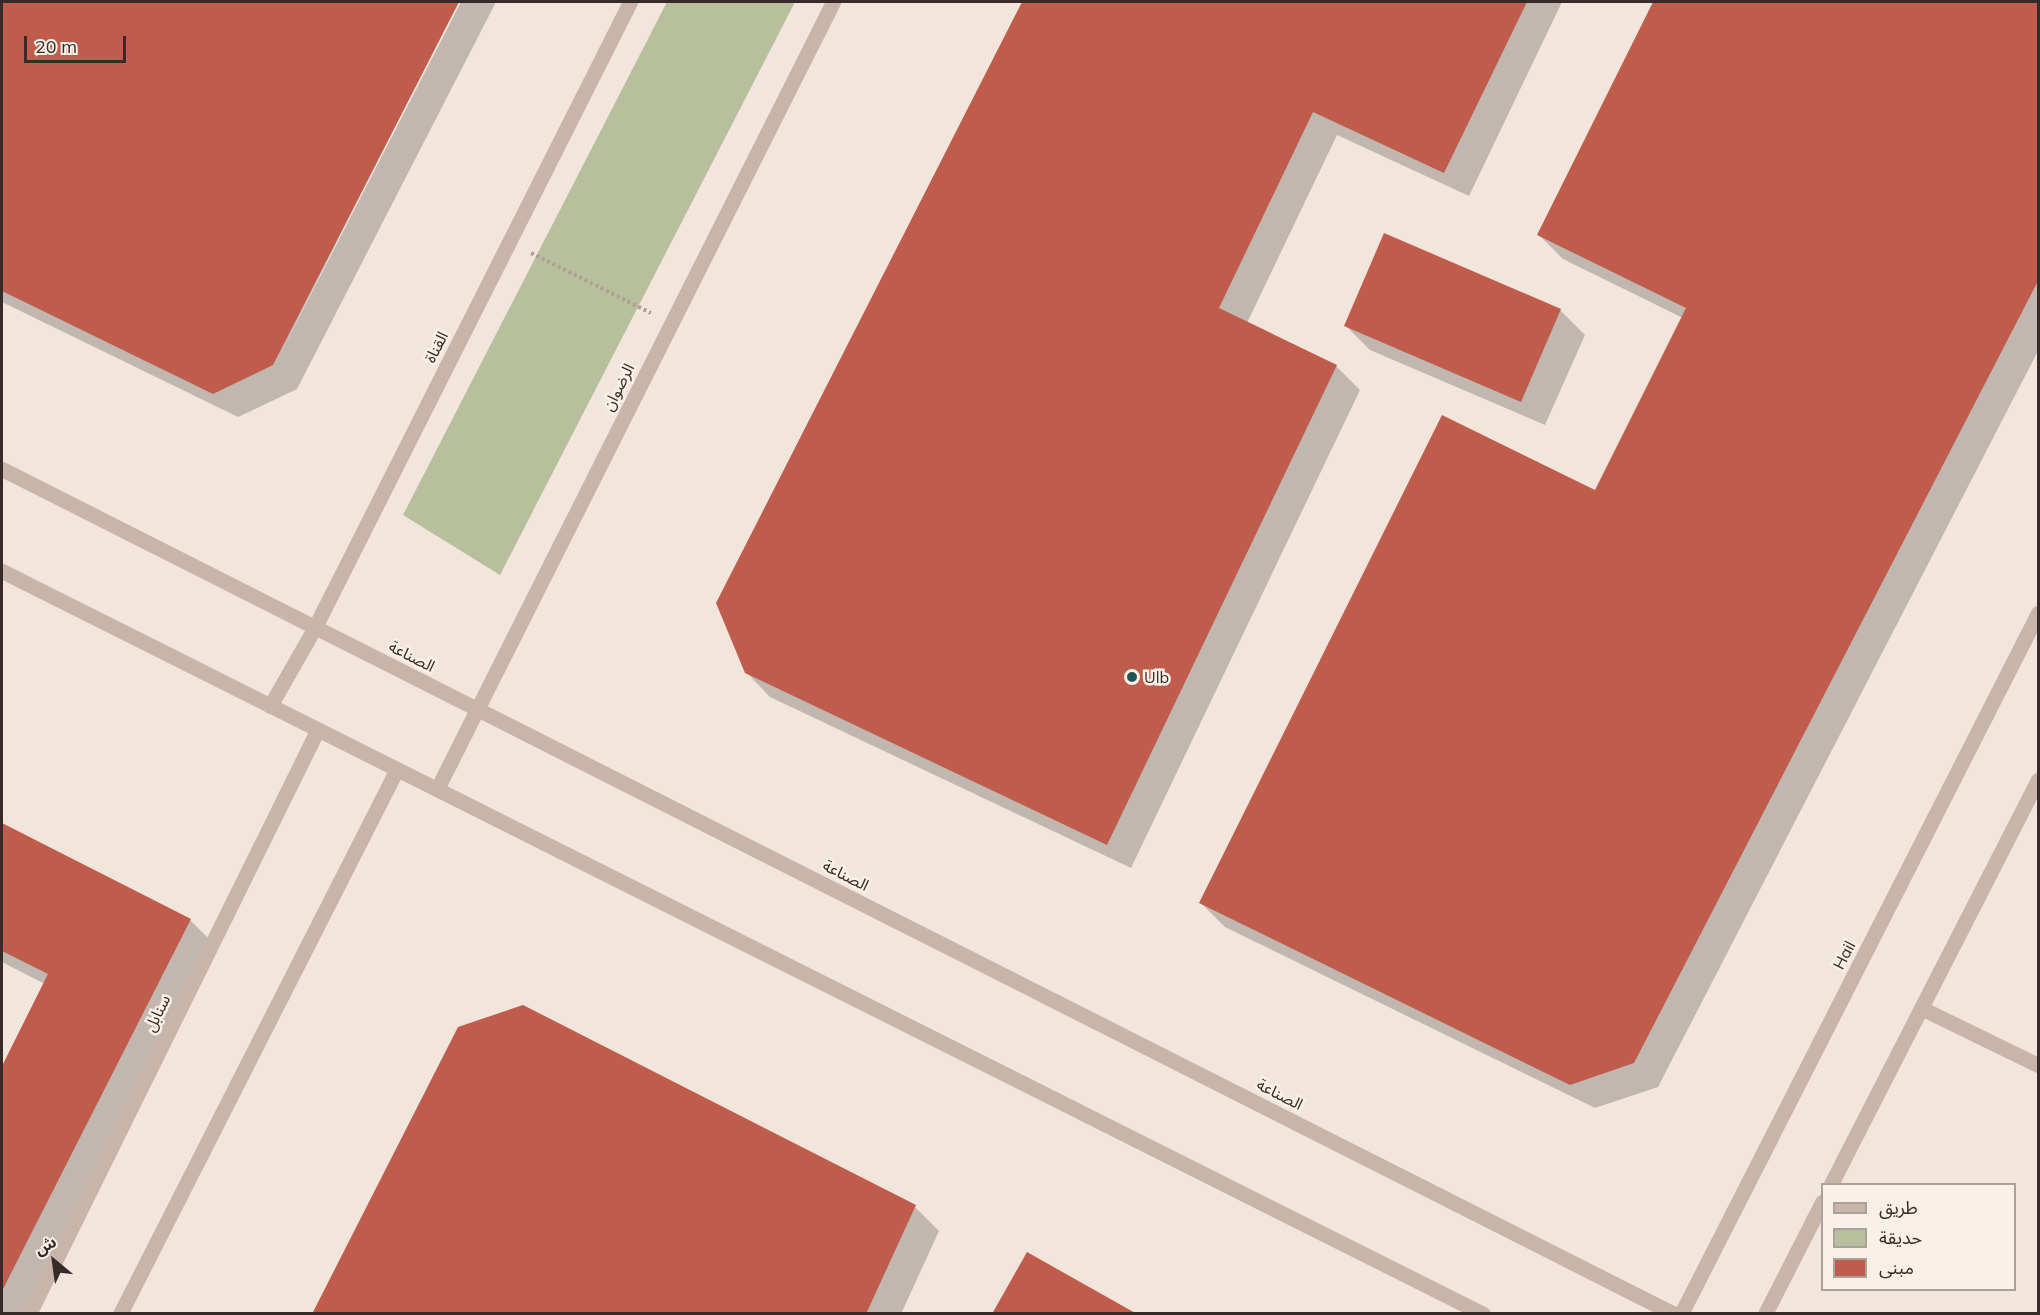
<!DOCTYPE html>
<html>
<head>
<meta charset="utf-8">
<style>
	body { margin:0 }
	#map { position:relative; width:2040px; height:1315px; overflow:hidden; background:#f1e5dc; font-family:Mulish,"Noto Sans Arabic",sans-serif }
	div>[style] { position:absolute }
	.green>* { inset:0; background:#b7bf9d }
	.shadow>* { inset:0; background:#0003 }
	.building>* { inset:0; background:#c05c4b }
	.path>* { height:4px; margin-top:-2px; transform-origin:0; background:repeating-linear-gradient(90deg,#b49e93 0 3px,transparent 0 6px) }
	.minor>* { height:15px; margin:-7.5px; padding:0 7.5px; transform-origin:7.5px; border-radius:7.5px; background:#c8b4a9 }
	.dots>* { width:16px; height:16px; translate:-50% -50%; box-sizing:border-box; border:3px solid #f9f0e8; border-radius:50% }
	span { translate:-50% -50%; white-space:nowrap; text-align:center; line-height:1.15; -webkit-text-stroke:5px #f9f0e8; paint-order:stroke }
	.street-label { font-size:16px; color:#362b28 }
	.poi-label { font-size:16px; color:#362b28 }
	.left { translate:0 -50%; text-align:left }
	.frame { position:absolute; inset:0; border:3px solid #362b28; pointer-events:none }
	.legend { position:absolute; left:1821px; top:1183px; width:195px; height:108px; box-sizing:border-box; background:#f9f0e8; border:2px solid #aba19b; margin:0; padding:8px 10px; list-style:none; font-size:18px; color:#362b28 }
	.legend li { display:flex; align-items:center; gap:12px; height:30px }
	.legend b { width:30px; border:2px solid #aba19b }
	.north { position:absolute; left:24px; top:1231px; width:60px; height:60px; -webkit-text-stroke:4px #f9f0e8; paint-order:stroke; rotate:331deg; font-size:16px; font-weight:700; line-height:24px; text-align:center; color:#362b28 }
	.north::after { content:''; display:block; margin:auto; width:21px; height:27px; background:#362b28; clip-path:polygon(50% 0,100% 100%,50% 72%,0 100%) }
	.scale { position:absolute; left:24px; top:36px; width:102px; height:27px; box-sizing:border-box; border:3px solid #362b28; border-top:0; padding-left:8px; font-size:18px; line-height:21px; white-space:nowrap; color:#362b28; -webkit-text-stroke:4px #f9f0e8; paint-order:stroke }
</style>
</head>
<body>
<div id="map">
	<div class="green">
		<i style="clip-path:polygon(667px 2px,795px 2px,500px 575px,403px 515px)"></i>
	</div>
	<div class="shadow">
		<i style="clip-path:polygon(2px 2px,458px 2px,271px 372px,461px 2px,496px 2px,297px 389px,238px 417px,2px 302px)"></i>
		<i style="clip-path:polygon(1024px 2px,1562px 2px,1469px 196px,1337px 135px,1247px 323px,1336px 366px,1360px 390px,1131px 868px,770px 697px,746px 672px,718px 603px)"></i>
		<i style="clip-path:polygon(1654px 2px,2038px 2px,2038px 351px,1658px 1087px,1595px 1108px,1225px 927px,1201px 903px,1596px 492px,1683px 318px,1563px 259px,1539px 235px)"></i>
		<i style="clip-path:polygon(1385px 235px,1560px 310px,1585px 335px,1545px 425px,1370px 350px,1346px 326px)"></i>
		<i style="clip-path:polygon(2px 825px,190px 920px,214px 944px,26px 1314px,2px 1314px,2px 1069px,45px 984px,2px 962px)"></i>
		<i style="clip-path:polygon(915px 1207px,939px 1231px,901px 1314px,314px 1314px)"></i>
	</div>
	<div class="building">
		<i style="clip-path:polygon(2px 2px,459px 2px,273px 365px,213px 394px,2px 291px)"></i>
		<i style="clip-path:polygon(1022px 2px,1527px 2px,1444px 173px,1313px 112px,1219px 308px,1337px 365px,1107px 845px,745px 673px,716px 603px)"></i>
		<i style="clip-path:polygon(1653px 2px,2038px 2px,2038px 281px,1634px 1063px,1570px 1085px,1199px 903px,1442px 415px,1595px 490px,1686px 308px,1537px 235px)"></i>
		<i style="clip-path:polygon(1384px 233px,1561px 309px,1521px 402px,1344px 326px)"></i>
		<i style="clip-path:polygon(2px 823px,191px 919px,2px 1291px,2px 1066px,48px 974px,2px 951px)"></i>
		<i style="clip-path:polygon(523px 1005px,916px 1205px,866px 1314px,312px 1314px,458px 1027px)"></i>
		<i style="clip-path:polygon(1027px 1252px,1137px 1314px,992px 1314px)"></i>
	</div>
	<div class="path">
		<i style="left:531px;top:253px;width:134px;rotate:26.6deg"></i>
	</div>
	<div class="minor">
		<i style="left:2px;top:469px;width:1873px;rotate:26.81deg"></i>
		<i style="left:2px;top:571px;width:1657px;rotate:26.64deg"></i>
		<i style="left:270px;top:706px;width:91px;rotate:-60.3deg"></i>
		<i style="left:315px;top:627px;width:700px;rotate:-63.25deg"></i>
		<i style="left:437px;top:789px;width:881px;rotate:-63.29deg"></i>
		<i style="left:1921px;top:1008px;width:130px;rotate:26deg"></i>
		<i style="left:1831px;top:1184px;width:454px;rotate:-62.9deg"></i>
		<i style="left:29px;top:1314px;width:652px;rotate:-63.71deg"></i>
		<i style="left:120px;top:1314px;width:611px;rotate:-63.06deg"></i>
		<i style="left:1681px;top:1314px;width:787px;rotate:-63.01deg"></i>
		<i style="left:1765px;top:1314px;width:126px;rotate:-63deg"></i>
	</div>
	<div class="dots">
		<i style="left:1132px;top:677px;background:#205553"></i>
	</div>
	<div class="street-label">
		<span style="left:436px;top:347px;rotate:-63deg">القناة</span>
		<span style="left:618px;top:387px;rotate:-63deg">الرضوان</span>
		<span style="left:412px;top:656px;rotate:27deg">الصناعة</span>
		<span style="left:846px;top:875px;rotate:27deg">الصناعة</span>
		<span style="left:1844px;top:955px;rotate:-63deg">Hail</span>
		<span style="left:157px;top:1013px;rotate:-64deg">سنابل</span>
		<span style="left:1280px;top:1094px;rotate:27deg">الصناعة</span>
	</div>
	<div class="poi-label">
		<span class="left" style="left:1144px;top:677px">Ulb</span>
	</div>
	<div class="frame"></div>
	<ul class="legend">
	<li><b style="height:8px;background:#c8b4a9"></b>طريق</li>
	<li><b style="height:16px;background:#b7bf9d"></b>حديقة</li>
	<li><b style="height:16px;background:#c05c4b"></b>مبنى</li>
	</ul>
	<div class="north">ش</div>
	<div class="scale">20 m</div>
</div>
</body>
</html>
